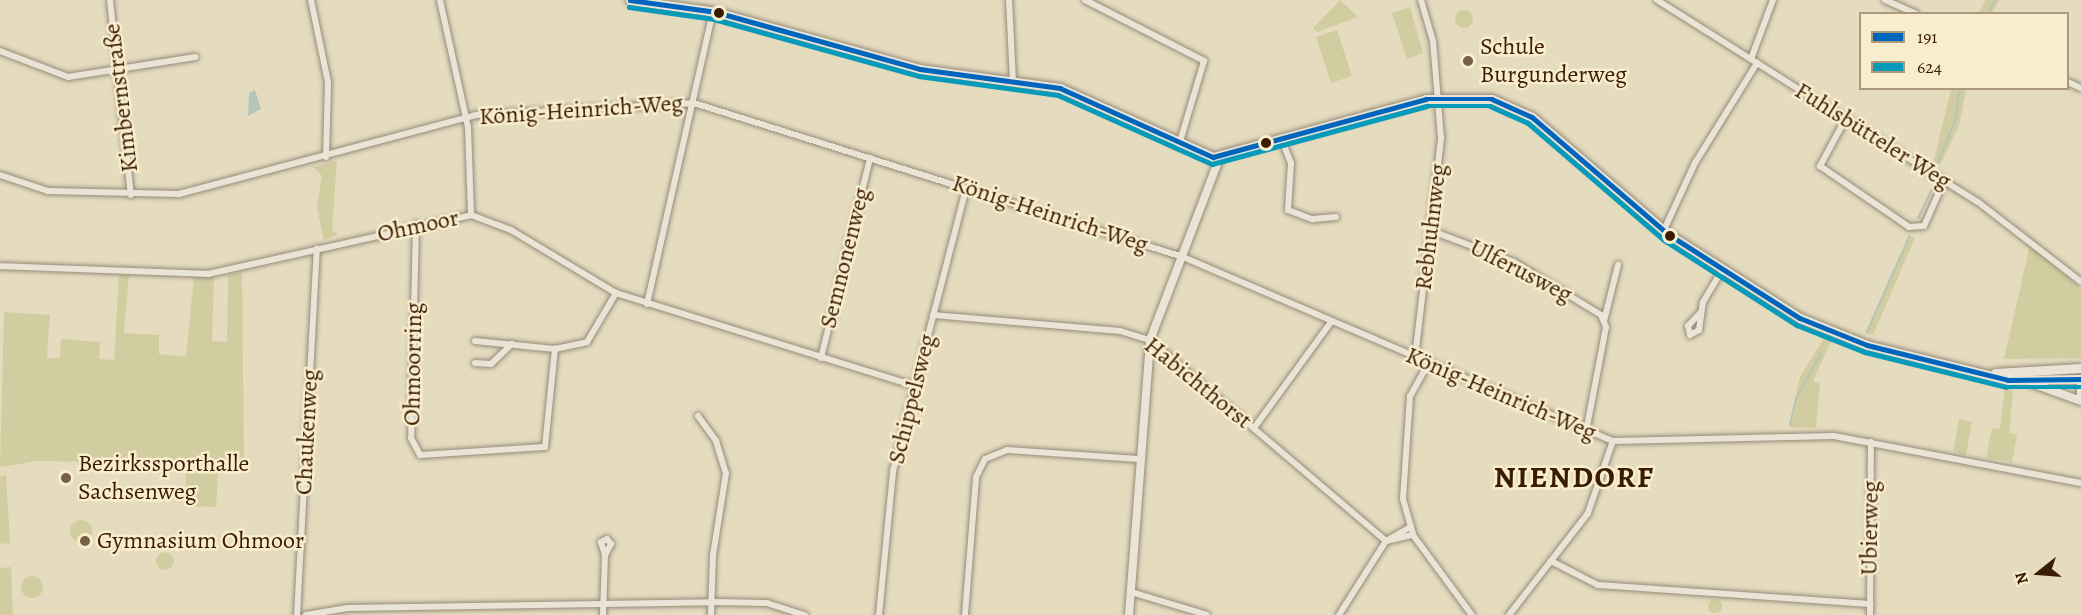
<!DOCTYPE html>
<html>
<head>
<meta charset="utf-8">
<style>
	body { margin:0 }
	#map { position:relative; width:2081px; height:615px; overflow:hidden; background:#e5dbbf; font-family:Alegreya,serif }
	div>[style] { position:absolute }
	.green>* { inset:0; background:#d2cda0 }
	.round { border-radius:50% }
	.water>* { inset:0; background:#b6c5ba }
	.stream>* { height:2px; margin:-1px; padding:0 1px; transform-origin:1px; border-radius:1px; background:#b6c5ba }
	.roads { filter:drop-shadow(0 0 2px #968c7a) drop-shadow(0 0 2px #968c7a) }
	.minor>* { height:6px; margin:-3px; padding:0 3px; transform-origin:3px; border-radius:3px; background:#e9e4d6 }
	.tertiary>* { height:8px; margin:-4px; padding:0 4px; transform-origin:4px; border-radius:4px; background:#e9e4d6 }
	.secondary>* { height:9px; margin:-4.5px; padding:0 4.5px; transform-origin:4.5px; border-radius:4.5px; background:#e9e4d6 }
	.bus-1>* { height:4.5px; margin:-2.25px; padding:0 2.25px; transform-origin:2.25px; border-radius:2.25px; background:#0065bd }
	.bus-2>* { height:4.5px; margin:-2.25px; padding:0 2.25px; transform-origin:2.25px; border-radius:2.25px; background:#069bba }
	.dots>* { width:16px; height:16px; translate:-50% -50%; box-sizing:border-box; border:3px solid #f8edcc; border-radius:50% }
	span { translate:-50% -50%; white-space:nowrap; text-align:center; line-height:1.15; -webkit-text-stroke:5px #f8edcc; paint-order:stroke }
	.poi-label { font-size:24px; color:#3a1c03 }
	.left { translate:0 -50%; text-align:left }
	.street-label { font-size:24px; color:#3a1c03 }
	.district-label { font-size:30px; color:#3a1c03; font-weight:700; letter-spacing:1.5px }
	.legend { position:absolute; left:1859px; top:12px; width:210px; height:78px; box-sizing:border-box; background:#f8edcc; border:2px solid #ac997c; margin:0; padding:8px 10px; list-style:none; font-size:18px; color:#3a1c03 }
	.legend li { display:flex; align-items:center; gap:12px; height:30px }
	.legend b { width:30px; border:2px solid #ac997c }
	.north { position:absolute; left:2009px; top:543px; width:60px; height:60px; -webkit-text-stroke:4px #f8edcc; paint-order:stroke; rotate:253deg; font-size:16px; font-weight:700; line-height:24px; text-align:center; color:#3a1c03 }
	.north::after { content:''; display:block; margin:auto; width:21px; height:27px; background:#3a1c03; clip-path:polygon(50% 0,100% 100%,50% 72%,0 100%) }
</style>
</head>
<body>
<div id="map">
	<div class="green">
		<i style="clip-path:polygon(1340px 0,1358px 17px,1317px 32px,1313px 28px)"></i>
		<i style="clip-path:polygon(1985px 0,2000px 0,1992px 13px,1979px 13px)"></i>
		<i style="clip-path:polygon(1410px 7px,1423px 53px,1407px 59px,1392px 13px)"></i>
		<i class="round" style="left:1455px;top:10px;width:18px;height:18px"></i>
		<i style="clip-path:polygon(1337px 30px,1352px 76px,1331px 83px,1316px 37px)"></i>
		<i style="clip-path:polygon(1951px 89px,1966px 89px,1959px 126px,1939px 167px,1933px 164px)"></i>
		<i style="clip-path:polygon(337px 161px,332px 230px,338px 234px,324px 240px,317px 208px,322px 176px,313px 167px)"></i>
		<i style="clip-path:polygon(1908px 236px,1915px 238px,1873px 335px,1865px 333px)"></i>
		<i style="clip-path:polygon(2030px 245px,2081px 289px,2081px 358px,2004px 359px)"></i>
		<i style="clip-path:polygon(242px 272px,244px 465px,37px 461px,0 467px,4px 312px,50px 315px,47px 358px,60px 358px,61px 339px,100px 342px,99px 359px,114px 360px,119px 275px,129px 275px,124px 333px,159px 335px,159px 354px,186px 357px,194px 277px,214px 276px,212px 341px,227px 342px,228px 275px)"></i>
		<i style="clip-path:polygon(1825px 336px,1832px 339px,1813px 381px,1820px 384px,1816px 428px,1789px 427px,1800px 377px)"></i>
		<i style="clip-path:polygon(2005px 387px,2013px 391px,2009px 433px,2017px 435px,2012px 462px,1986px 458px,1992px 428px,2000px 429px)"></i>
		<i style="clip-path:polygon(1959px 419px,1972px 422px,1966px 455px,1953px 452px)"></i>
		<i style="clip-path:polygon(186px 473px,218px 473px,216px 507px,185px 506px)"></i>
		<i style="clip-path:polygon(6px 475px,10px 543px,0 544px,0 476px)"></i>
		<i class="round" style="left:70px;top:520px;width:22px;height:22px"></i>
		<i class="round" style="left:156px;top:552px;width:18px;height:18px"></i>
		<i style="clip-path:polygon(11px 567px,13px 615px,0 615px,0 568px)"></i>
		<i class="round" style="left:21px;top:576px;width:22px;height:22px"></i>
		<i class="round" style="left:1708px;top:599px;width:14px;height:14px"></i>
	</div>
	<div class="water">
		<i style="clip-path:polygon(255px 90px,261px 109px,248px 116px,249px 93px)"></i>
	</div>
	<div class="stream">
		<i style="left:1988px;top:14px;width:16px;rotate:-63deg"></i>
		<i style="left:1936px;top:166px;width:48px;rotate:-66.6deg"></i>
		<i style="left:1955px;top:122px;width:34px;rotate:-82deg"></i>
		<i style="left:1918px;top:218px;width:32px;rotate:-64deg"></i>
		<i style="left:1867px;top:332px;width:105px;rotate:-65.9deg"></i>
		<i style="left:1790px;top:425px;width:28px;rotate:-77deg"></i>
		<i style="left:1796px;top:398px;width:51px;rotate:-60.4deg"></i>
	</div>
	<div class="roads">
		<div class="minor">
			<i style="left:110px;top:0;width:196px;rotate:83.9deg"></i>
			<i style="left:311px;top:0;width:84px;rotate:78.3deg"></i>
			<i style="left:328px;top:82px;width:75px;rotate:91.5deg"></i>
			<i style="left:440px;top:0;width:130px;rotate:77.6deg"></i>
			<i style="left:468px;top:127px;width:88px;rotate:88deg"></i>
			<i style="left:1009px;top:0;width:82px;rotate:87.2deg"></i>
			<i style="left:1085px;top:0;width:134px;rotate:27.1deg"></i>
			<i style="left:1204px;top:61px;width:88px;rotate:106.6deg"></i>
			<i style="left:1657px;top:0;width:379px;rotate:32.2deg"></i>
			<i style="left:1978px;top:202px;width:130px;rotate:37.8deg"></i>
			<i style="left:1885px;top:0;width:34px;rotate:24deg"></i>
			<i style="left:0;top:51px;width:73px;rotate:20.9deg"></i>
			<i style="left:68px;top:77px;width:129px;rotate:-8.9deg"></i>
			<i style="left:1751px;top:59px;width:63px;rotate:-69.6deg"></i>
			<i style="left:2068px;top:82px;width:14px;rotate:25deg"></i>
			<i style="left:1846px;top:118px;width:55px;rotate:118.4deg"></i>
			<i style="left:1820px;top:166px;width:108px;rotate:34.4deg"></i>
			<i style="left:1909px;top:227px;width:15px;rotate:-4deg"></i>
			<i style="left:1924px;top:226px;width:49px;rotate:-66deg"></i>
			<i style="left:1282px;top:140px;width:25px;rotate:69deg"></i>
			<i style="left:1291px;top:163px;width:47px;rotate:93.7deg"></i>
			<i style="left:1288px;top:210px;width:26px;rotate:21deg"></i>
			<i style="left:1312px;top:219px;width:24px;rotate:-5deg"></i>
			<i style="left:0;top:175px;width:51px;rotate:18.4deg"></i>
			<i style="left:48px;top:191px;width:131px;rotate:1.3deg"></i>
			<i style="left:179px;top:194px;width:306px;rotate:-14.9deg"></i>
			<i style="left:475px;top:115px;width:219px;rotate:-3.1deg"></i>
			<i style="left:694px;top:103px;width:513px;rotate:17.48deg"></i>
			<i style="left:1183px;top:257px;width:468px;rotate:23.2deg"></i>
			<i style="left:1613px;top:441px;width:221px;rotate:-1.3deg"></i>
			<i style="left:1834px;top:436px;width:251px;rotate:10.8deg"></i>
			<i style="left:416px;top:224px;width:214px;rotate:91.3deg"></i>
			<i style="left:411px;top:438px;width:19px;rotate:62deg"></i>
			<i style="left:420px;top:455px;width:125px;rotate:-3.7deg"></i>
			<i style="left:545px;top:447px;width:99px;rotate:-84.2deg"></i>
			<i style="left:555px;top:349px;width:33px;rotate:-12deg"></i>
			<i style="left:587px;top:342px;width:57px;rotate:-59.4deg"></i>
			<i style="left:1664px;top:230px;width:74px;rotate:-65.2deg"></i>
			<i style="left:1695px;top:163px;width:118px;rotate:-58.2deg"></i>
			<i style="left:1432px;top:231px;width:88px;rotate:20.7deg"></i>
			<i style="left:1514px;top:262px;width:102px;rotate:31.3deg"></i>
			<i style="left:1601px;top:315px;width:13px;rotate:67deg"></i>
			<i style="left:1606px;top:327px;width:107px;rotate:100.8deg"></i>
			<i style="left:0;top:266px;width:208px;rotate:2.2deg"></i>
			<i style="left:208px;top:274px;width:270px;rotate:-12.6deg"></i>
			<i style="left:471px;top:215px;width:43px;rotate:20.6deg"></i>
			<i style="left:511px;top:230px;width:122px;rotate:31deg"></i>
			<i style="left:616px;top:293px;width:313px;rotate:17.3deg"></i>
			<i style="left:647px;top:304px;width:299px;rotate:-77.3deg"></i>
			<i style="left:1701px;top:312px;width:19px;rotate:133deg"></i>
			<i style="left:1688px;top:326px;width:9px;rotate:77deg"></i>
			<i style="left:1690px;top:335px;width:10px;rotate:-29deg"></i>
			<i style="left:1699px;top:330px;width:28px;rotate:-82deg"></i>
			<i style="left:1703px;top:302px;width:35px;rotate:-59deg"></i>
			<i style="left:933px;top:315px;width:188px;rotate:4.9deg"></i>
			<i style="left:1120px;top:331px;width:31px;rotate:17deg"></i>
			<i style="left:1150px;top:340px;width:310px;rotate:40.4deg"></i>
			<i style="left:1604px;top:321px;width:58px;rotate:-76deg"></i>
			<i style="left:475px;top:341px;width:80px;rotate:5.7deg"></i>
			<i style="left:1415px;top:357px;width:221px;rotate:-83.2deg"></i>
			<i style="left:1441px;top:138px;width:97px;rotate:-94.7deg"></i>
			<i style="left:1433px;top:41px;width:43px;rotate:-106.3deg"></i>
			<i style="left:821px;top:358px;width:206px;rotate:-76.2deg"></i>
			<i style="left:475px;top:363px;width:16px;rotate:4deg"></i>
			<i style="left:491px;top:364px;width:29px;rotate:-44deg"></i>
			<i style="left:1428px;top:364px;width:37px;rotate:119deg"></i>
			<i style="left:1410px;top:396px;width:103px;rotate:93.9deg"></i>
			<i style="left:1403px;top:499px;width:37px;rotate:74deg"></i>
			<i style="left:1413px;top:535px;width:99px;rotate:53.6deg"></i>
			<i style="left:698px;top:416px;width:31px;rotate:54deg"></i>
			<i style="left:716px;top:441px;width:34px;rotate:73deg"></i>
			<i style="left:726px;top:473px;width:83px;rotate:99deg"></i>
			<i style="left:713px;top:555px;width:60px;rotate:91.9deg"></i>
			<i style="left:1254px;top:428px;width:131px;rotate:-54deg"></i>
			<i style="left:1386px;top:541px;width:28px;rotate:-13deg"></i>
			<i style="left:1551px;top:561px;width:53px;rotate:27.1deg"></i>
			<i style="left:1598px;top:585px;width:273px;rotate:4deg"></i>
			<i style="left:1131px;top:592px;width:79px;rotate:16.8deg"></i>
			<i style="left:297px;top:615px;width:367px;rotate:-86.9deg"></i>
			<i style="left:306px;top:615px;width:42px;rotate:-9.7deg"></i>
			<i style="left:347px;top:608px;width:366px;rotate:-0.9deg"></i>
			<i style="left:713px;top:602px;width:54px;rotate:1.1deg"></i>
			<i style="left:767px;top:603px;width:40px;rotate:18deg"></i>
			<i style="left:603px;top:615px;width:60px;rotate:-88.1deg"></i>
			<i style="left:605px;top:555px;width:13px;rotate:-61deg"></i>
			<i style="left:611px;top:544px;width:6px;rotate:-129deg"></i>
			<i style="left:607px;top:539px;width:7px;rotate:153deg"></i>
			<i style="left:601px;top:542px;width:14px;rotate:73deg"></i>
			<i style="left:879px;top:615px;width:145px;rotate:-84.4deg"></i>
			<i style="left:893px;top:471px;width:292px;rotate:-75.5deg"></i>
			<i style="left:965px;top:615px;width:138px;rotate:-85.4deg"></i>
			<i style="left:976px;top:477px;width:20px;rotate:-63deg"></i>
			<i style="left:985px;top:459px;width:24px;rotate:-22deg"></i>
			<i style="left:1007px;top:450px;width:132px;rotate:3.9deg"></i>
			<i style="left:1339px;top:615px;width:88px;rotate:-57.6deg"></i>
			<i style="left:1386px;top:541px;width:28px;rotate:-30deg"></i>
			<i style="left:1509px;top:615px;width:129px;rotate:-52.2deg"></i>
			<i style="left:1588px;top:513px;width:76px;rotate:-70.9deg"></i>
			<i style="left:1870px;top:615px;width:173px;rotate:-89.7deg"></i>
		</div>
		<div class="tertiary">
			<i style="left:2081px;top:379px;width:19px;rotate:90deg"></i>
			<i style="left:2029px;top:382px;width:55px;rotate:20.1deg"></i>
			<i style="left:1129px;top:615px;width:276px;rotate:-85.6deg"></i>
			<i style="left:1150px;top:340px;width:196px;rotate:-69.1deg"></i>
		</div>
		<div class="secondary">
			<i style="left:630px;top:0;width:87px;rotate:7.9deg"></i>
			<i style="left:716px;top:12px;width:212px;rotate:15.6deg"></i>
			<i style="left:920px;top:69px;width:141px;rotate:7.7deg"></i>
			<i style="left:1060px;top:88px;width:168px;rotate:24.3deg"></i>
			<i style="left:1213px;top:157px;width:221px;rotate:-15.2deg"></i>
			<i style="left:1426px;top:99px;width:66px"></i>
			<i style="left:1492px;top:99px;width:44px;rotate:24.2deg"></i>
			<i style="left:1532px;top:117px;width:179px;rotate:40.7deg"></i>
			<i style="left:1668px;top:234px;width:156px;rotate:32.5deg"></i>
			<i style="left:1800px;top:318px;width:72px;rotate:21.9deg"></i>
			<i style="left:1867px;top:345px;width:145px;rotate:13.9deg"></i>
			<i style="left:2008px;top:380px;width:73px;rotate:-0.8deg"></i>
			<i style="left:1995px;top:373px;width:86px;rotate:-3.3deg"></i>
		</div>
	</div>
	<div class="bus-1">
		<i style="left:630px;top:0;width:87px;rotate:7.9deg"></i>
		<i style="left:716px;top:12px;width:212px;rotate:15.6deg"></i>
		<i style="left:920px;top:69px;width:141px;rotate:7.7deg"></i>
		<i style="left:1060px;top:88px;width:168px;rotate:24.3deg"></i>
		<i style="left:1213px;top:157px;width:221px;rotate:-15.2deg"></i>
		<i style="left:1426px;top:99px;width:66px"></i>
		<i style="left:1492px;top:99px;width:44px;rotate:24.2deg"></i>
		<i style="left:1532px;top:117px;width:179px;rotate:40.7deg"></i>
		<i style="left:1668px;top:234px;width:156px;rotate:32.5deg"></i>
		<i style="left:1800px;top:318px;width:72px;rotate:21.9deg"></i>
		<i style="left:1867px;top:345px;width:145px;rotate:13.9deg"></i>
		<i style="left:2008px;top:380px;width:73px;rotate:-0.8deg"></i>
	</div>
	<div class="bus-2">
		<i style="left:629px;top:7px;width:86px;rotate:8deg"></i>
		<i style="left:714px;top:19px;width:213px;rotate:15.5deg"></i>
		<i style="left:919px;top:76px;width:140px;rotate:7.8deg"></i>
		<i style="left:1058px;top:95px;width:169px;rotate:24.1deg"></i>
		<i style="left:1212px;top:164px;width:223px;rotate:-15.1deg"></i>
		<i style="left:1427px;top:106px;width:63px"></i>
		<i style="left:1490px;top:106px;width:42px;rotate:24.1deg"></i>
		<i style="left:1528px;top:123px;width:179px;rotate:40.7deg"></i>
		<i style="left:1664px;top:240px;width:158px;rotate:32.6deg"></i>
		<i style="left:1797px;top:325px;width:73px;rotate:21.7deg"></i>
		<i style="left:1865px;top:352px;width:145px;rotate:13.9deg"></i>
		<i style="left:2006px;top:387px;width:75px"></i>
	</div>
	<div class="dots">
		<i style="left:719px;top:13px;background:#3a1c03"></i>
		<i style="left:1468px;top:61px;background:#765f45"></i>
		<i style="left:1266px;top:143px;background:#3a1c03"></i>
		<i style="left:1670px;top:236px;background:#3a1c03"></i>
		<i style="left:66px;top:478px;background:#765f45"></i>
		<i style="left:85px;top:541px;background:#765f45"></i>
	</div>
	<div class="poi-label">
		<span class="left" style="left:1480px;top:61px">Schule<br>Burgunderweg</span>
		<span class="left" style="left:78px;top:478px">Bezirkssporthalle<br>Sachsenweg</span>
		<span class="left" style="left:97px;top:541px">Gymnasium Ohmoor</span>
	</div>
	<div class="street-label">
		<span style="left:121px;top:98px;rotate:-97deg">Kimbernstraße</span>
		<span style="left:581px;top:110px;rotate:-4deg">König-Heinrich-Weg</span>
		<span style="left:1873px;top:136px;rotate:32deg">Fuhlsbütteler Weg</span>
		<span style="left:1050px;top:214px;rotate:18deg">König-Heinrich-Weg</span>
		<span style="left:418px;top:226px;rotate:-12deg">Ohmoor</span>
		<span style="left:1431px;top:227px;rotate:-83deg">Rebhuhnweg</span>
		<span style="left:845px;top:258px;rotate:-76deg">Semnonenweg</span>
		<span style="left:1521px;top:271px;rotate:27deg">Ulferusweg</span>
		<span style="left:413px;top:364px;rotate:-89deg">Ohmoorring</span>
		<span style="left:1198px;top:383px;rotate:39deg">Habichthorst</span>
		<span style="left:1501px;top:394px;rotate:23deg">König-Heinrich-Weg</span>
		<span style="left:912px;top:399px;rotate:-76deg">Schippelsweg</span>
		<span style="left:307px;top:432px;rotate:-87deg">Chaukenweg</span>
		<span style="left:1870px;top:528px;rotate:-89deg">Ubierweg</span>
	</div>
	<div class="district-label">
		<span style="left:1574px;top:477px">NIENDORF</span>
	</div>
	<ul class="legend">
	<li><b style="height:8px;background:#0065bd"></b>191</li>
	<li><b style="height:8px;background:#069bba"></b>624</li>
	</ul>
	<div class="north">N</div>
</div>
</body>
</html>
